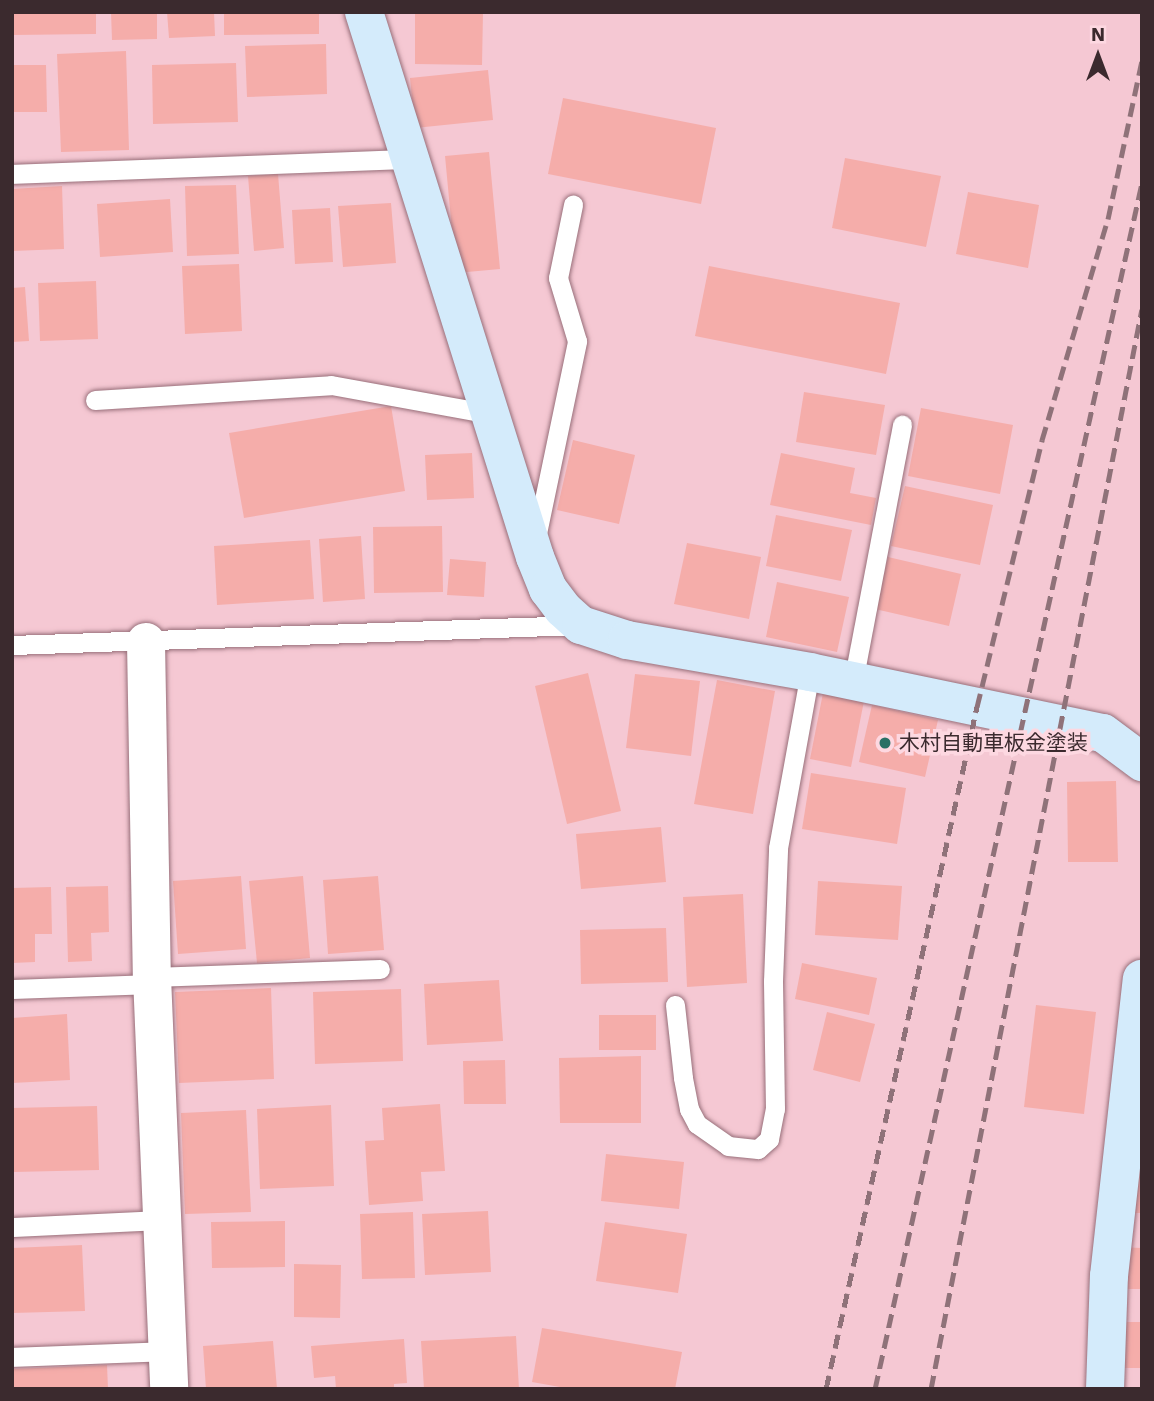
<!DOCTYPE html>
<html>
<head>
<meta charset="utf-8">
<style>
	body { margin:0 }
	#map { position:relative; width:1154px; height:1401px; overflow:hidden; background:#f5c8d3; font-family:"Work Sans","Noto Sans JP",sans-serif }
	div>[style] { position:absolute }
	.building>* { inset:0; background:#f5adaa }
	.roads { filter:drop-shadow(0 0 2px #986f7a) drop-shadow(0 0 2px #986f7a) }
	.lane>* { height:19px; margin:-9.5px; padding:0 9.5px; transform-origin:9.5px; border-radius:9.5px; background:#fff }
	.street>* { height:38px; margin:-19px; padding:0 19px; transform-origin:19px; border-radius:19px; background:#fff }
	.secondary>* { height:38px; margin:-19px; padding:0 19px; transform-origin:19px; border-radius:19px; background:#d4ebfb }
	.rail>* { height:5px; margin-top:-2.5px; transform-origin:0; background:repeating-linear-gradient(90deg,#8f7279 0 14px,transparent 0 21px) }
	.dots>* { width:19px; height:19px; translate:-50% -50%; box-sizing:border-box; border:4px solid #fdd8e1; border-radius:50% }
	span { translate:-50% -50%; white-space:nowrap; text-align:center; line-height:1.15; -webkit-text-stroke:7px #fdd8e1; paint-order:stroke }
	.poi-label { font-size:21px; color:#3b2a2e }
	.left { translate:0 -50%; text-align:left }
	.frame { position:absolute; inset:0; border:14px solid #3b2a2e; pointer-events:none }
	.north { position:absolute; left:1063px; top:21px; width:70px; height:70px; -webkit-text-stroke:5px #fdd8e1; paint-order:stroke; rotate:0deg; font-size:19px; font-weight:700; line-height:28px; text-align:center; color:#3b2a2e }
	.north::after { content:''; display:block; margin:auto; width:24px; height:32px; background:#3b2a2e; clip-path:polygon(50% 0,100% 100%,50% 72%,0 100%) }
</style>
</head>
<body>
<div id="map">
	<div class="building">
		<i style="clip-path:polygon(12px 12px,96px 12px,96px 34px,12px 35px)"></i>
		<i style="clip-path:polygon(111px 12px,157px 12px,157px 39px,112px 40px)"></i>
		<i style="clip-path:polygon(167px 12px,214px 12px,215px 36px,169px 38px)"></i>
		<i style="clip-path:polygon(224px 12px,319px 12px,319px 34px,224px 35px)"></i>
		<i style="clip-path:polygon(415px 12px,483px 12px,482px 65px,415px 64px)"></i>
		<i style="clip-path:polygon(326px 44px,327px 94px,247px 97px,245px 46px)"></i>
		<i style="clip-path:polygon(126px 51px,129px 150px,61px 152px,57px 54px)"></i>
		<i style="clip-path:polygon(236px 63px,238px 122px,153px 124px,152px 65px)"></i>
		<i style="clip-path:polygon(12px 65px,46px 65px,47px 112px,12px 112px)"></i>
		<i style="clip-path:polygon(488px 70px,493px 120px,415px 128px,410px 78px)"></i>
		<i style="clip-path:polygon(563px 98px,716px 128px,701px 204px,548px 174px)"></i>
		<i style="clip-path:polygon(489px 152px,500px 269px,456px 273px,445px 156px)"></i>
		<i style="clip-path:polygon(845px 158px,941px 176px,926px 247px,832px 228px)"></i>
		<i style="clip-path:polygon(278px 174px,284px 248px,254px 251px,248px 176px)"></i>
		<i style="clip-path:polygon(236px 185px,239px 254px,187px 256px,185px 186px)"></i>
		<i style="clip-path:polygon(62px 186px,64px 249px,12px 251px,12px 189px)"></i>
		<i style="clip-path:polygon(968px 192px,1039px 205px,1028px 268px,956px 254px)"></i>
		<i style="clip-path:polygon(170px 199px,173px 252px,100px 257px,97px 204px)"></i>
		<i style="clip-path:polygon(391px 203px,396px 263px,343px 267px,338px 206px)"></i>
		<i style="clip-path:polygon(330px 208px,333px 262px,295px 264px,292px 210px)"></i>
		<i style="clip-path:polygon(239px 264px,242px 331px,185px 334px,182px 266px)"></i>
		<i style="clip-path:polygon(709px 266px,900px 303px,886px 374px,695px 336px)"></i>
		<i style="clip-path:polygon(96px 281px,98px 339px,40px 341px,38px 283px)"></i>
		<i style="clip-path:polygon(25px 287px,29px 341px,12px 342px,12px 288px)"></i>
		<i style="clip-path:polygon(804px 392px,885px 405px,876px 455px,796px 442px)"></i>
		<i style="clip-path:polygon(391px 406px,405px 491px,244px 518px,229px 433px)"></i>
		<i style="clip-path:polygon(921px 408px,1013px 425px,1000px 494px,908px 476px)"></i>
		<i style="clip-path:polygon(573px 440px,635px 455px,619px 524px,557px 510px)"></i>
		<i style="clip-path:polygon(472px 453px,474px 498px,427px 500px,425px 455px)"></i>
		<i style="clip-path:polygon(781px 453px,855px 468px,850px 493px,876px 498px,871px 525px,770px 505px)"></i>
		<i style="clip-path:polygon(905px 486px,993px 505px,980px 565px,891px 546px)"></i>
		<i style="clip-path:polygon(776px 515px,852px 530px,841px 581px,766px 566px)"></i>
		<i style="clip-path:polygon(442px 526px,443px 592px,374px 593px,373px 527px)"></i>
		<i style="clip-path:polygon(361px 536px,365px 599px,323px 602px,319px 539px)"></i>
		<i style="clip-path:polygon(310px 540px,314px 599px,217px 605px,214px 546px)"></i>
		<i style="clip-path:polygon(687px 543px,761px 557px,749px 619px,674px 604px)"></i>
		<i style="clip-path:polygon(888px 557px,961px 574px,949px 626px,875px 609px)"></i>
		<i style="clip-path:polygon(450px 559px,486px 562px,484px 597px,447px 595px)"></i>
		<i style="clip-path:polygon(777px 582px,849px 597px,837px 652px,766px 637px)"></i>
		<i style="clip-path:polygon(588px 673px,621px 811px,567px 824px,535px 686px)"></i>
		<i style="clip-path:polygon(635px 674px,700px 681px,691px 756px,626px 748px)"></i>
		<i style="clip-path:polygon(717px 680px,775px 691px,753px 814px,694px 804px)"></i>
		<i style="clip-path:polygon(823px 693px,864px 701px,851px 767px,810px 759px)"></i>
		<i style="clip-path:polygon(872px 705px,938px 720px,925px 777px,859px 762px)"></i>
		<i style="clip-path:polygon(811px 773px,906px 788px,897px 844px,802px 829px)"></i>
		<i style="clip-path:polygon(1116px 781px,1118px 862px,1068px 862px,1067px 782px)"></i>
		<i style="clip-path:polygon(661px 827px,666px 882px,581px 889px,576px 834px)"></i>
		<i style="clip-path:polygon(241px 876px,246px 949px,178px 954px,173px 881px)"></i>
		<i style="clip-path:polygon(303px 876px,310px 958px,257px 963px,249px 881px)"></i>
		<i style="clip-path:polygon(378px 876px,384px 950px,328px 954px,323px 880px)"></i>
		<i style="clip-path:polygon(818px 881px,902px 886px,898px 940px,815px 935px)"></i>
		<i style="clip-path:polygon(108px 886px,109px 932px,91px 933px,92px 961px,68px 962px,66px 887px)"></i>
		<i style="clip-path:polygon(51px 887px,52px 934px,35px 934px,35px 962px,12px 963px,12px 888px)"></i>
		<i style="clip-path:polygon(743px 894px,747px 983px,687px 987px,683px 897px)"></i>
		<i style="clip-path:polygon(666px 928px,668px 982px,581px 984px,580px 930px)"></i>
		<i style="clip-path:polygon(802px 963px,877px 978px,869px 1015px,795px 999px)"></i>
		<i style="clip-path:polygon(499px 980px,503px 1041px,427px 1045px,424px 984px)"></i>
		<i style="clip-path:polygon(271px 988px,274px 1079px,179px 1083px,175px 992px)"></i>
		<i style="clip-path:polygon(401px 989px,403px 1061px,315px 1064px,313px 992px)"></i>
		<i style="clip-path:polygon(1036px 1005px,1096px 1012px,1084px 1114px,1024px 1107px)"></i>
		<i style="clip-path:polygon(827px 1012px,875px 1024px,860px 1082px,813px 1070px)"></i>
		<i style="clip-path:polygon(67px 1014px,70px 1080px,12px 1083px,12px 1018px)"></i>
		<i style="clip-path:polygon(599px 1015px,656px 1015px,656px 1050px,599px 1050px)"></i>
		<i style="clip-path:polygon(641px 1056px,641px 1123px,560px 1123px,559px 1058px)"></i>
		<i style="clip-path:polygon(505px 1060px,506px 1104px,464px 1104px,463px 1061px)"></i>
		<i style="clip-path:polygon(440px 1104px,445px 1171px,421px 1172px,423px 1201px,369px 1205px,365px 1141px,384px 1140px,382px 1108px)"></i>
		<i style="clip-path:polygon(331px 1105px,334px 1186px,260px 1189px,257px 1109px)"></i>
		<i style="clip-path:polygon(97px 1106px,99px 1170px,14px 1172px,12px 1108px)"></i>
		<i style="clip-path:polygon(246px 1110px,251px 1212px,185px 1214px,181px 1113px)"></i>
		<i style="clip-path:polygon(1142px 1149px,1142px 1213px,1131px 1213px)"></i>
		<i style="clip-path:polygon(606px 1154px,684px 1162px,679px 1209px,601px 1201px)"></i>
		<i style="clip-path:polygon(488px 1211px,491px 1272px,425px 1275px,422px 1214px)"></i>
		<i style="clip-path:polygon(413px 1212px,415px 1278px,362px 1279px,360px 1214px)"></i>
		<i style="clip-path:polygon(285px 1221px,285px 1267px,212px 1268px,211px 1222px)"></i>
		<i style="clip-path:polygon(605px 1222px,687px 1234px,678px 1293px,596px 1281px)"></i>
		<i style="clip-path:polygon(82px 1245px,85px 1311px,12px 1313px,12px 1248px)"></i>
		<i style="clip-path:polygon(1118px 1247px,1142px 1248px,1142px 1289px,1118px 1289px)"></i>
		<i style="clip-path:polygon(294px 1264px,341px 1265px,340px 1318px,294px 1317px)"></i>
		<i style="clip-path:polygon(1117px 1322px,1142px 1322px,1142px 1368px,1117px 1368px)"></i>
		<i style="clip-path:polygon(542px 1328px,682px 1352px,675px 1389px,571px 1389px,532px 1382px)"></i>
		<i style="clip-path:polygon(516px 1336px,519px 1389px,424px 1389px,421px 1341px)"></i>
		<i style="clip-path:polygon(404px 1339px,407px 1383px,394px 1384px,394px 1389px,336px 1389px,335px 1376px,314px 1378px,311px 1346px)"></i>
		<i style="clip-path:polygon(273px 1341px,277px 1389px,206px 1389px,203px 1346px)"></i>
		<i style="clip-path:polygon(107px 1365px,108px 1389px,12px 1389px,12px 1369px)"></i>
	</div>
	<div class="roads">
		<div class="lane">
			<i style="left:12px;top:174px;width:397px;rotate:-2.2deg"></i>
			<i style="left:95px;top:400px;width:236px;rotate:-3.6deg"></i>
			<i style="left:331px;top:385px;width:162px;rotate:10.3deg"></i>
			<i style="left:536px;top:538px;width:201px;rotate:-78.2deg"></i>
			<i style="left:577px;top:341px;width:66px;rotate:-106.8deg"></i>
			<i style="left:558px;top:278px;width:75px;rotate:-78.4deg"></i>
			<i style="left:12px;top:645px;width:566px;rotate:-2.02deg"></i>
			<i style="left:853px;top:682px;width:262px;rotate:-79.2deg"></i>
			<i style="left:152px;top:977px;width:228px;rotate:-2deg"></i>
			<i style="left:12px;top:989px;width:141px;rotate:-2deg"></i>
			<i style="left:675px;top:1005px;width:73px;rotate:83.7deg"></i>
			<i style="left:683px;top:1078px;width:32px;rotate:79deg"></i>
			<i style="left:689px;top:1109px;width:17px;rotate:62deg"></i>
			<i style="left:697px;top:1124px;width:38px;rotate:35deg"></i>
			<i style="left:728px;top:1146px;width:30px;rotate:6deg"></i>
			<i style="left:758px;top:1149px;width:15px;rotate:-42deg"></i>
			<i style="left:769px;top:1139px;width:31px;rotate:-79deg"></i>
			<i style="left:775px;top:1109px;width:128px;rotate:-90.9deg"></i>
			<i style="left:773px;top:981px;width:133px;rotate:-87.8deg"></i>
			<i style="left:778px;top:848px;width:179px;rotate:-79.7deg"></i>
			<i style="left:12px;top:1227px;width:150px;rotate:-2.7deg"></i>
			<i style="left:12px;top:1357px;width:155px;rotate:-2.2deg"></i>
		</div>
		<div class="street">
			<i style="left:146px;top:642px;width:335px;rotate:89deg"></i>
			<i style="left:152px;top:977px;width:412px;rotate:87.6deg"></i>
		</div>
		<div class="secondary">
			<i style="left:364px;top:12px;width:571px;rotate:72.58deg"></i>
			<i style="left:535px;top:557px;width:35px;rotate:68deg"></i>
			<i style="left:548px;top:589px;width:25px;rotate:53deg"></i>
			<i style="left:563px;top:609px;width:24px;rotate:42deg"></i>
			<i style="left:581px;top:625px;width:48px;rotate:18.1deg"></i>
			<i style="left:627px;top:640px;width:186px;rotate:9.9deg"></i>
			<i style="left:810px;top:672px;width:299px;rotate:11.8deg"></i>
			<i style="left:1103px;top:733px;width:49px;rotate:36.6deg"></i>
			<i style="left:1105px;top:1389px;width:113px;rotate:-88deg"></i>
			<i style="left:1109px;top:1276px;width:299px;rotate:-83.7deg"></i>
		</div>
	</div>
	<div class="rail">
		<i style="left:826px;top:1389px;width:699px;rotate:-77.52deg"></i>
		<i style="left:977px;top:707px;width:275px;rotate:-76.3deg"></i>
		<i style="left:1042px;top:440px;width:231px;rotate:-73.4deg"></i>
		<i style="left:1108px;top:219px;width:163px;rotate:-77.9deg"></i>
		<i style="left:875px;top:1389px;width:1235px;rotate:-77.52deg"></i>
		<i style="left:931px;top:1389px;width:1100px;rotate:-78.95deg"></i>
	</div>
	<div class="dots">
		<i style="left:885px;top:743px;background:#297065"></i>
	</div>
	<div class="poi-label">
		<span class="left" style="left:899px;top:743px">木村自動車板金塗装</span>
	</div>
	<div class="frame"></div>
	<div class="north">N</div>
</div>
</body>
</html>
